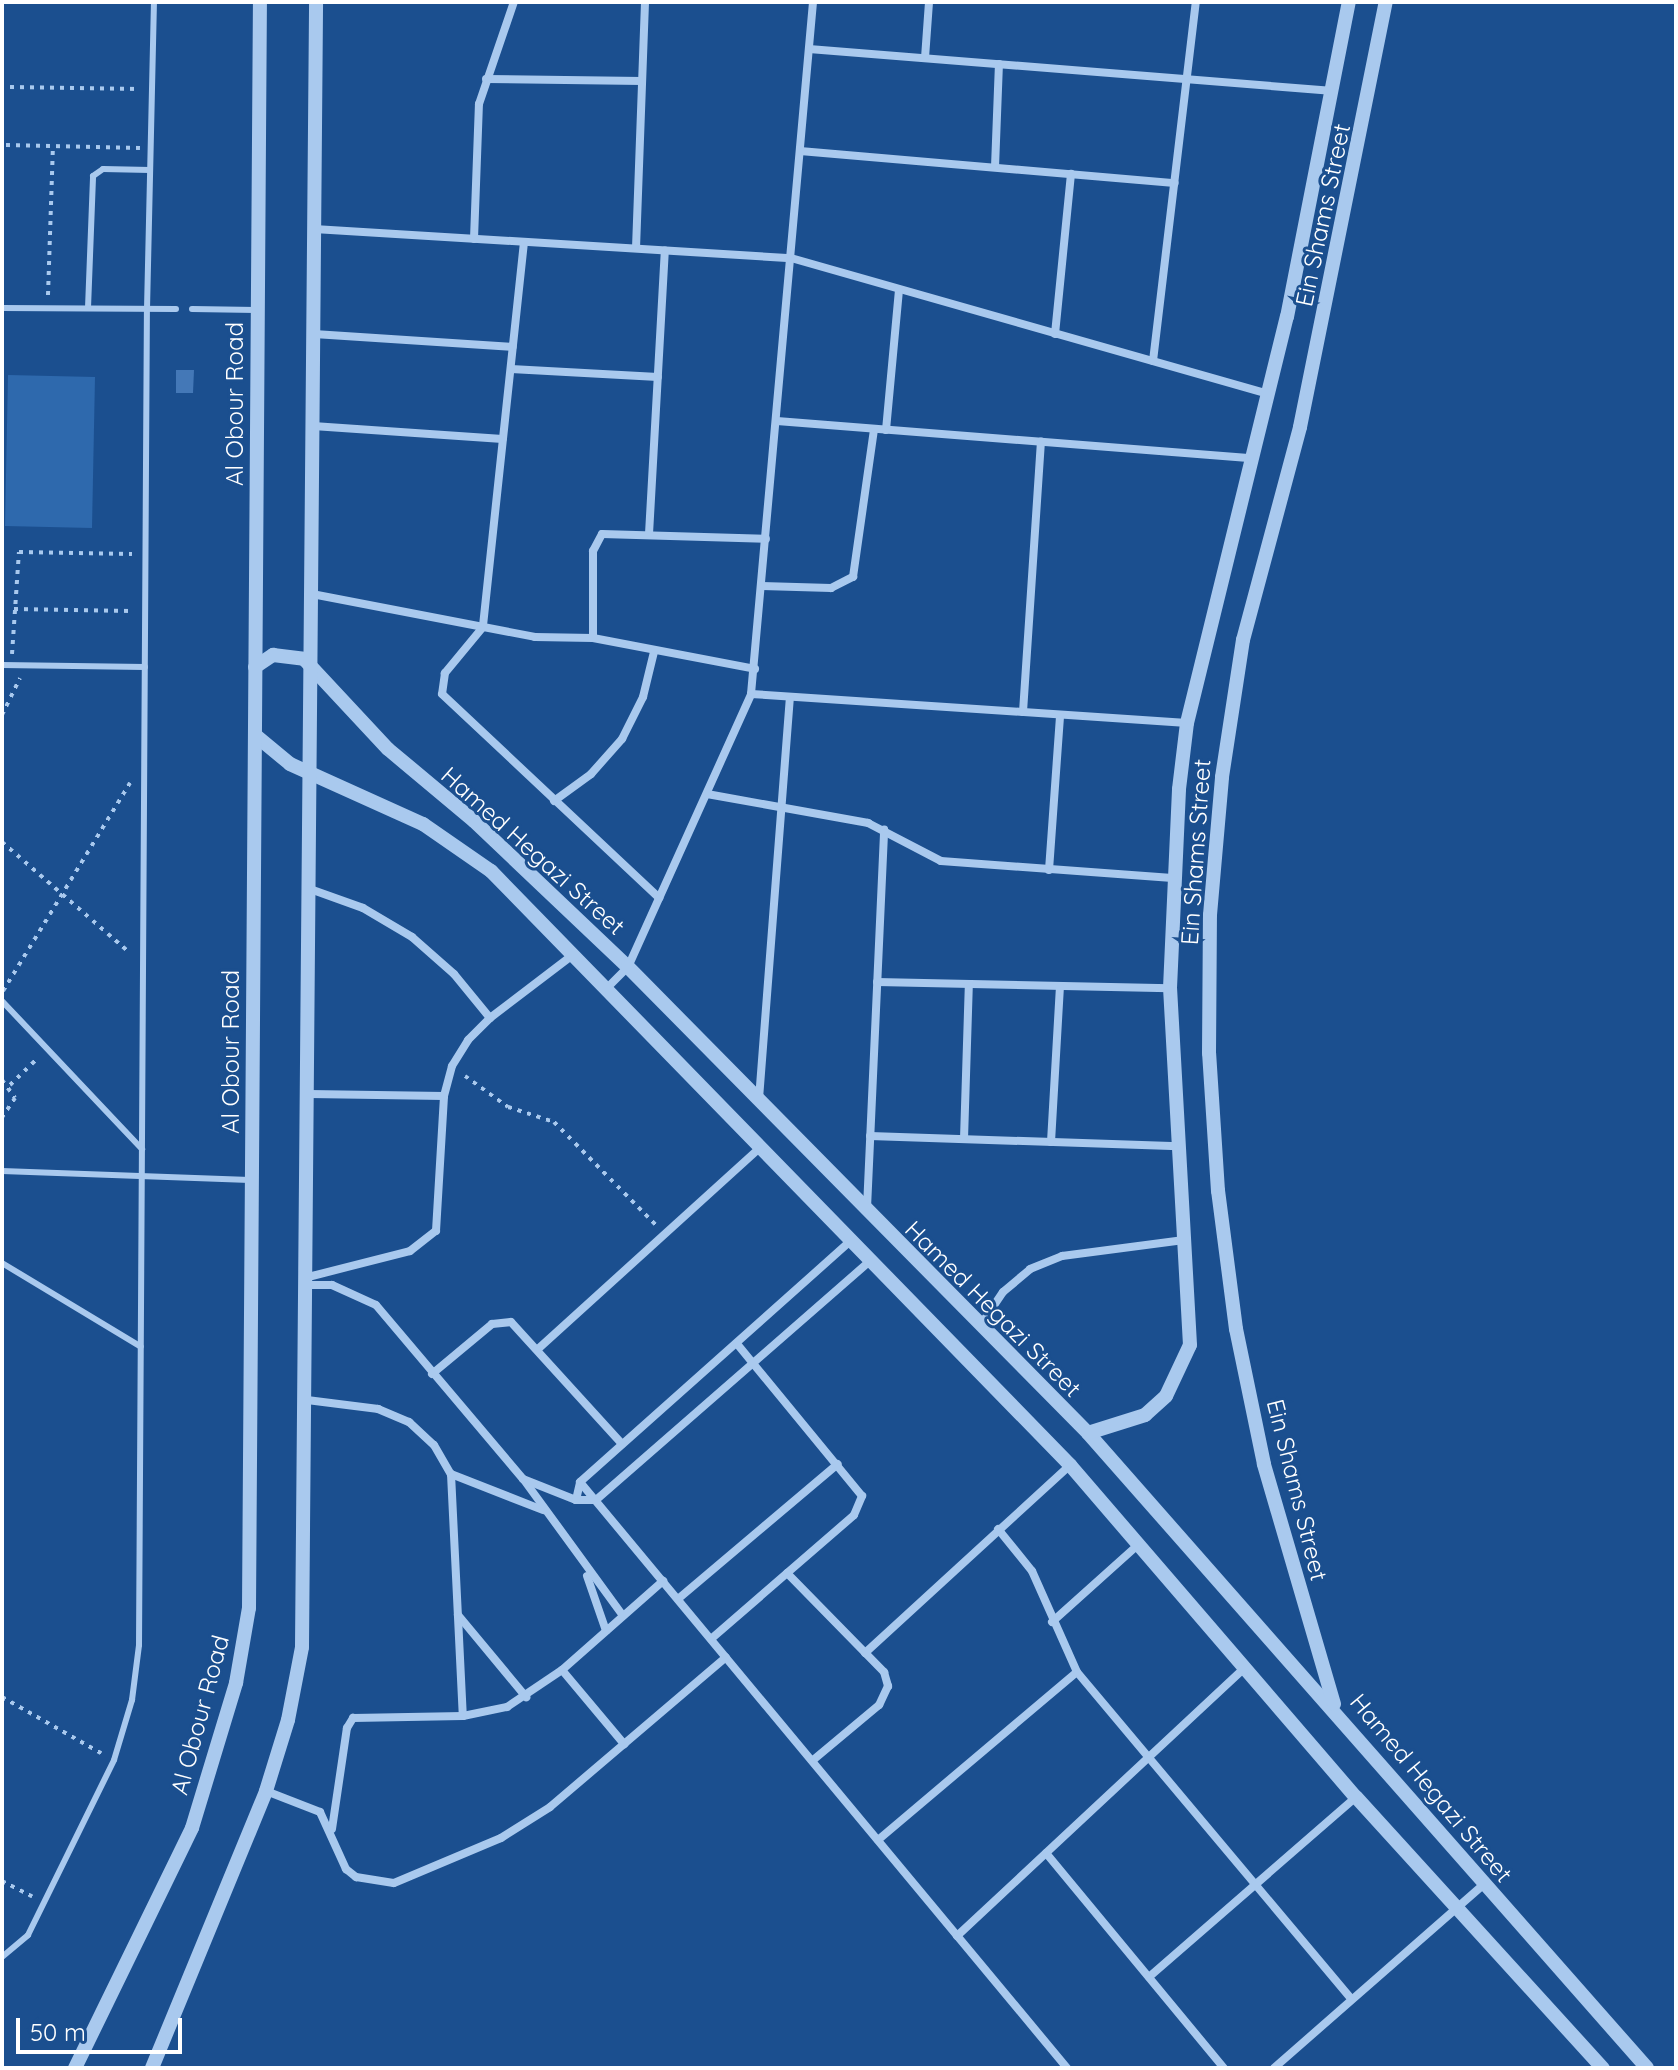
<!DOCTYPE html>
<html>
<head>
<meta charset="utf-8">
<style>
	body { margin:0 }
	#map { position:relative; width:1678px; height:2070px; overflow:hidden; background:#1b4f8f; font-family:Quicksand,sans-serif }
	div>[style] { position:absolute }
	.green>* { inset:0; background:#2e69ad }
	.building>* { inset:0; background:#4478b7 }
	.path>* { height:4px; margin-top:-2px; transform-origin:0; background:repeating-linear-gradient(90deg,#a9c9ee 0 4px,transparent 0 10px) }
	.service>* { height:6px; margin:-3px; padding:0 3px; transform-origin:3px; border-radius:3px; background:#a9c9ee }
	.minor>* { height:8px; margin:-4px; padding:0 4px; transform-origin:4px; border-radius:4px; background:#a9c9ee }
	.tertiary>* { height:14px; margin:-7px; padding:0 7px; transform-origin:7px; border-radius:7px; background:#a9c9ee }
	span { translate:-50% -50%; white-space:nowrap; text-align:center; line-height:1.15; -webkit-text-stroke:6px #1b4f8f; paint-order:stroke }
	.street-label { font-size:24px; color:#fff }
	.frame { position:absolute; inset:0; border:4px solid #fff; pointer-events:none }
	.scale { position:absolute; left:16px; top:2018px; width:166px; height:36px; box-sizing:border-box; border:4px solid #fff; border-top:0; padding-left:10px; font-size:24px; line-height:28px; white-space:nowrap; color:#fff; -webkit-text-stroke:6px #1b4f8f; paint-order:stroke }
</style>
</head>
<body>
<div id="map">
	<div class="green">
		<i style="clip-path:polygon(8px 375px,95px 377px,92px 528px,5px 526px)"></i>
	</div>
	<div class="building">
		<i style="clip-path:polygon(176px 370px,194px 370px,193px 393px,176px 393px)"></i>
	</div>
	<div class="path">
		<i style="left:10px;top:87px;width:130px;rotate:0.9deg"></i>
		<i style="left:6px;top:145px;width:134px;rotate:1.3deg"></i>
		<i style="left:48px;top:295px;width:149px;rotate:-88.1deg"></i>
		<i style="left:14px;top:609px;width:117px;rotate:1deg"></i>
		<i style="left:12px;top:654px;width:102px;rotate:-86.1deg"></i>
		<i style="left:19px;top:552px;width:113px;rotate:1deg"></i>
		<i style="left:2px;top:715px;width:41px;rotate:-64.1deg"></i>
		<i style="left:2px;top:842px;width:169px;rotate:40.9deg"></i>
		<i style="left:3px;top:991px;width:244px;rotate:-58.6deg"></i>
		<i style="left:465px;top:1076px;width:53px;rotate:35.8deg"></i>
		<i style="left:508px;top:1107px;width:48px;rotate:18.1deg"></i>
		<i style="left:554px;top:1122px;width:145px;rotate:45.3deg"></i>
		<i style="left:2px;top:1080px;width:22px;rotate:54deg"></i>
		<i style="left:15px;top:1098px;width:23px;rotate:124deg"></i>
		<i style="left:10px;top:1085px;width:37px;rotate:-44deg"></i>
		<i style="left:2px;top:1697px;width:114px;rotate:29.5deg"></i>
		<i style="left:2px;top:1881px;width:34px;rotate:27deg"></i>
	</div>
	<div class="service">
		<i style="left:2px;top:308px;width:174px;rotate:0.3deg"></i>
		<i style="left:88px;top:308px;width:132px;rotate:-87.8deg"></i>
		<i style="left:93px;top:176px;width:12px;rotate:-35deg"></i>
		<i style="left:103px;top:169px;width:47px;rotate:1.2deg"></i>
		<i style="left:192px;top:309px;width:66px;rotate:0.9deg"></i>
		<i style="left:2px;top:665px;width:143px;rotate:0.8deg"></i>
		<i style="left:2px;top:1001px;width:204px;rotate:46.6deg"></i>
		<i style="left:2px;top:1171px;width:248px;rotate:2.1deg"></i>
		<i style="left:2px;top:1263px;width:162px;rotate:31.1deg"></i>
		<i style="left:2px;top:1957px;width:34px;rotate:-40deg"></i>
		<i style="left:28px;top:1935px;width:195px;rotate:-63.8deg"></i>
		<i style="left:114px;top:1760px;width:63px;rotate:-73.3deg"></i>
		<i style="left:132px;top:1700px;width:55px;rotate:-82.7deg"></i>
		<i style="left:139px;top:1645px;width:1336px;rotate:-89.66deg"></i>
		<i style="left:147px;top:309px;width:307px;rotate:-88.7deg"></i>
	</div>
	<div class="minor">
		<i style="left:809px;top:49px;width:526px;rotate:4.58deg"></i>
		<i style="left:925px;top:58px;width:56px;rotate:-85.9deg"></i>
		<i style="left:486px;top:79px;width:156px;rotate:0.7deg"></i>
		<i style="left:800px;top:151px;width:376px;rotate:4.9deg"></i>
		<i style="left:995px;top:167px;width:103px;rotate:-87.8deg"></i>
		<i style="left:314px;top:229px;width:478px;rotate:3.5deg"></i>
		<i style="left:791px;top:258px;width:497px;rotate:15.9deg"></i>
		<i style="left:474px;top:239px;width:135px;rotate:-87.9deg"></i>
		<i style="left:479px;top:104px;width:108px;rotate:-71.1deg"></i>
		<i style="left:524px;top:242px;width:387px;rotate:96.1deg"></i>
		<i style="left:483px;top:627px;width:60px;rotate:129.6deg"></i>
		<i style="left:445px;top:673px;width:21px;rotate:98deg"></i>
		<i style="left:442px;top:694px;width:298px;rotate:43.2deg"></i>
		<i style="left:636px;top:248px;width:246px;rotate:-87.9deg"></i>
		<i style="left:314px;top:334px;width:199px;rotate:3.7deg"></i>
		<i style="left:1055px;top:334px;width:161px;rotate:-84.3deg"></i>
		<i style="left:1153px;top:361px;width:362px;rotate:-83.2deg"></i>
		<i style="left:511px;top:369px;width:147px;rotate:3.1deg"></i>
		<i style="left:777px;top:421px;width:476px;rotate:4.5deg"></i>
		<i style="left:313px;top:426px;width:190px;rotate:3.9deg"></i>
		<i style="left:886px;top:430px;width:141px;rotate:-84.7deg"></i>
		<i style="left:649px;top:534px;width:284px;rotate:-86.8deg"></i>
		<i style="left:762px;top:586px;width:69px;rotate:1.7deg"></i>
		<i style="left:831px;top:588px;width:25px;rotate:-27deg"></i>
		<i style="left:853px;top:577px;width:149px;rotate:-81.9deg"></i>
		<i style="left:312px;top:594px;width:227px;rotate:10.9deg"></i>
		<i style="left:535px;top:637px;width:58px;rotate:1deg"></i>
		<i style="left:593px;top:638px;width:165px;rotate:10.8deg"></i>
		<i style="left:593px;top:638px;width:87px;rotate:-90deg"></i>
		<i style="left:593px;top:551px;width:19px;rotate:-62deg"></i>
		<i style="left:602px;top:534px;width:164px;rotate:1.7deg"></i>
		<i style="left:751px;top:694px;width:437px;rotate:3.8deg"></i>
		<i style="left:1023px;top:712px;width:271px;rotate:-86.2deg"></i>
		<i style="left:707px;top:794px;width:164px;rotate:10.2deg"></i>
		<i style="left:868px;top:823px;width:82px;rotate:27.5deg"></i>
		<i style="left:941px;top:861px;width:232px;rotate:4.2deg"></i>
		<i style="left:554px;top:801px;width:46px;rotate:-36.1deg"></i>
		<i style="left:591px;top:774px;width:47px;rotate:-48.5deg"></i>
		<i style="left:622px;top:739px;width:47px;rotate:-63.4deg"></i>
		<i style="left:643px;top:697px;width:46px;rotate:-76.3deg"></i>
		<i style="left:1049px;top:870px;width:155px;rotate:-85.9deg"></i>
		<i style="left:310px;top:889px;width:56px;rotate:19.7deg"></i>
		<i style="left:363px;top:908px;width:57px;rotate:30.6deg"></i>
		<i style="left:412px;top:937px;width:56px;rotate:41.4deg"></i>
		<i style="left:454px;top:974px;width:57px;rotate:50.7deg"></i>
		<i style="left:877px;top:982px;width:293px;rotate:1.2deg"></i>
		<i style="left:607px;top:988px;width:30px;rotate:-45deg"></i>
		<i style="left:628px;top:967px;width:299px;rotate:-65.7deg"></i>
		<i style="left:751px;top:694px;width:695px;rotate:-84.88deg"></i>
		<i style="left:309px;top:1094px;width:135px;rotate:0.8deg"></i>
		<i style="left:759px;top:1099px;width:403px;rotate:-85.6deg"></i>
		<i style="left:870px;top:1136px;width:309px;rotate:1.9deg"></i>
		<i style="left:964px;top:1139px;width:155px;rotate:-88.2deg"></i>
		<i style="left:1051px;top:1142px;width:156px;rotate:-86.7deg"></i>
		<i style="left:867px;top:1208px;width:379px;rotate:-87.4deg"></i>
		<i style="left:308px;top:1277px;width:105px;rotate:-14.3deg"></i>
		<i style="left:410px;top:1251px;width:33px;rotate:-38deg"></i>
		<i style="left:436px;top:1231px;width:135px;rotate:-86.6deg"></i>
		<i style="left:444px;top:1096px;width:31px;rotate:-75deg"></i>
		<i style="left:452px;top:1066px;width:31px;rotate:-58deg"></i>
		<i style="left:468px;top:1040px;width:31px;rotate:-45deg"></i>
		<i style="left:490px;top:1018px;width:106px;rotate:-37.3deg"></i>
		<i style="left:308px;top:1285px;width:24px"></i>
		<i style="left:332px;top:1285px;width:48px;rotate:24.4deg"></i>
		<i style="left:376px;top:1305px;width:228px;rotate:49.8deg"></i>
		<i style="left:523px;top:1479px;width:57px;rotate:21.6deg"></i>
		<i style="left:576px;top:1500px;width:20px"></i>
		<i style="left:596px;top:1500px;width:365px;rotate:-41.1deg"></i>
		<i style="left:980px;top:1326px;width:41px;rotate:-55.9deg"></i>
		<i style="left:1003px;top:1292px;width:35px;rotate:-40deg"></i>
		<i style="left:1030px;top:1269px;width:35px;rotate:-22deg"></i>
		<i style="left:1062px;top:1256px;width:123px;rotate:-7.5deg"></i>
		<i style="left:538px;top:1349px;width:299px;rotate:-42.2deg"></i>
		<i style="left:432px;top:1374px;width:78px;rotate:-39.8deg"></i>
		<i style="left:492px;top:1324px;width:19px;rotate:-6deg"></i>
		<i style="left:511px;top:1322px;width:165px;rotate:47.7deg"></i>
		<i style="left:307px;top:1400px;width:72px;rotate:7.2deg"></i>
		<i style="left:378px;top:1409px;width:34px;rotate:23deg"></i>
		<i style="left:409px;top:1422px;width:34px;rotate:43deg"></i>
		<i style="left:434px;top:1445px;width:34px;rotate:60deg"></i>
		<i style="left:451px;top:1474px;width:242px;rotate:87.2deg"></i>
		<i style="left:451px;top:1474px;width:99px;rotate:21.4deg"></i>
		<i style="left:524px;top:1480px;width:168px;rotate:53.9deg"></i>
		<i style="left:580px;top:1482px;width:762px;rotate:50.27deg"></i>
		<i style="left:576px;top:1500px;width:18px;rotate:-77deg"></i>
		<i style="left:580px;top:1482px;width:364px;rotate:-41.7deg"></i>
		<i style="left:998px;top:1529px;width:54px;rotate:51deg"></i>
		<i style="left:1032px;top:1571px;width:111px;rotate:66deg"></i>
		<i style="left:1077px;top:1672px;width:427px;rotate:50deg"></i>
		<i style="left:787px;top:1573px;width:139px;rotate:45.6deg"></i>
		<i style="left:884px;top:1672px;width:15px;rotate:74deg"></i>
		<i style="left:888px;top:1686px;width:21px;rotate:115deg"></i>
		<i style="left:879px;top:1705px;width:87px;rotate:140.1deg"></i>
		<i style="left:587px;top:1576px;width:58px;rotate:70.9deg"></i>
		<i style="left:678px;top:1599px;width:209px;rotate:-40.2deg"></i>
		<i style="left:458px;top:1615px;width:107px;rotate:50.3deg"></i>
		<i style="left:1052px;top:1622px;width:117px;rotate:-41.9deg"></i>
		<i style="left:711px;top:1639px;width:189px;rotate:-40.9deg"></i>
		<i style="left:854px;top:1515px;width:21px;rotate:-67deg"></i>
		<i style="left:862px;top:1496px;width:197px;rotate:-129.4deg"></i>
		<i style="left:865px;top:1653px;width:278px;rotate:-42.5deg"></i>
		<i style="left:562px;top:1670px;width:97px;rotate:50deg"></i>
		<i style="left:266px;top:1791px;width:58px;rotate:21.3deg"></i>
		<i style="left:320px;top:1812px;width:63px;rotate:65.5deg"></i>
		<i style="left:346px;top:1869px;width:13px;rotate:39deg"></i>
		<i style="left:356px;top:1877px;width:38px;rotate:9deg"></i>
		<i style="left:394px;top:1883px;width:116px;rotate:-22.8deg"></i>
		<i style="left:501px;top:1838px;width:58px;rotate:-32.3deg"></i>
		<i style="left:550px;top:1807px;width:231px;rotate:-40.4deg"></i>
		<i style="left:332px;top:1829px;width:102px;rotate:-81.6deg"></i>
		<i style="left:347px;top:1728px;width:12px;rotate:-59deg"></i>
		<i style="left:353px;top:1718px;width:110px;rotate:-1deg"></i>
		<i style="left:463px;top:1716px;width:45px;rotate:-11.6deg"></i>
		<i style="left:507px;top:1707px;width:66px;rotate:-33.9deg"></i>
		<i style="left:562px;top:1670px;width:135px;rotate:-41.4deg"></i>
		<i style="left:878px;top:1840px;width:260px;rotate:-40.2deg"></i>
		<i style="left:1046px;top:1853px;width:279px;rotate:50.4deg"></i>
		<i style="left:957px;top:1936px;width:393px;rotate:-43deg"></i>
		<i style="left:1149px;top:1977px;width:274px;rotate:-41deg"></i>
		<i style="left:1274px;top:2068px;width:278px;rotate:-41.2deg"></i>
	</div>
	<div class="tertiary">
		<i style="left:255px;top:667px;width:22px;rotate:-34deg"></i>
		<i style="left:273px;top:655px;width:31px;rotate:7deg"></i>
		<i style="left:304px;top:659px;width:123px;rotate:47deg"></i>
		<i style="left:388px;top:749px;width:112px;rotate:39.9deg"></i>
		<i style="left:474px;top:821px;width:212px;rotate:43.5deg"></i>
		<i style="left:628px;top:967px;width:655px;rotate:45.37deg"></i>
		<i style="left:1088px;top:1433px;width:846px;rotate:48.64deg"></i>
		<i style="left:255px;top:735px;width:45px;rotate:39.6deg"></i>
		<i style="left:290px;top:764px;width:146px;rotate:24.3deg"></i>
		<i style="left:423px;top:824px;width:83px;rotate:34.7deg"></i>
		<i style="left:491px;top:871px;width:830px;rotate:45.73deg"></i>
		<i style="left:1070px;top:1465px;width:438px;rotate:49.3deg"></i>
		<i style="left:1356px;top:1797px;width:367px;rotate:47.7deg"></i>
		<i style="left:1088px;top:1433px;width:60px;rotate:-17.5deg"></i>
		<i style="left:1145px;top:1415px;width:28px;rotate:-42deg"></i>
		<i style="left:1166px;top:1396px;width:56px;rotate:-64.8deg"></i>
		<i style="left:1190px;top:1345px;width:358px;rotate:-93.2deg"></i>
		<i style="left:1170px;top:988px;width:199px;rotate:-87.4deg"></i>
		<i style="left:1179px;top:789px;width:66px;rotate:-83.1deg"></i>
		<i style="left:1187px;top:723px;width:418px;rotate:-76.2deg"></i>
		<i style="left:1287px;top:317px;width:321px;rotate:-78.9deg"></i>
		<i style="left:1334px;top:1704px;width:250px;rotate:-106.3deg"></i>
		<i style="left:1264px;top:1464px;width:138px;rotate:-101.7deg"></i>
		<i style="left:1236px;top:1329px;width:139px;rotate:-97.4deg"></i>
		<i style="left:1218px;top:1191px;width:138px;rotate:-93.7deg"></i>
		<i style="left:1209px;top:1053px;width:138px;rotate:-89.6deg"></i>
		<i style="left:1210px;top:915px;width:139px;rotate:-85deg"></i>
		<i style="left:1222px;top:777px;width:139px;rotate:-81.3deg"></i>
		<i style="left:1243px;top:640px;width:220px;rotate:-75deg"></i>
		<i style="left:1300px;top:427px;width:434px;rotate:-78.6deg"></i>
		<i style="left:75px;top:2068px;width:267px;rotate:-64deg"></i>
		<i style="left:192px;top:1828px;width:152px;rotate:-73.1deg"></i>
		<i style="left:236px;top:1683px;width:76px;rotate:-80.2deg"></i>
		<i style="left:249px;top:1608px;width:1606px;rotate:-89.61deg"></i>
		<i style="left:152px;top:2068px;width:300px;rotate:-67.6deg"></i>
		<i style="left:266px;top:1791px;width:74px;rotate:-72.8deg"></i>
		<i style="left:288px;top:1720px;width:74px;rotate:-79.1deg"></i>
		<i style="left:302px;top:1647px;width:1645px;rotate:-89.51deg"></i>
	</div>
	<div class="street-label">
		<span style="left:1323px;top:215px;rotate:-78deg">Ein Shams Street</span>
		<span style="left:235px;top:404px;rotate:-90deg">Al Obour Road</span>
		<span style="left:533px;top:851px;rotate:42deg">Hamed Hegazi Street</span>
		<span style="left:1196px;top:852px;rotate:-86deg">Ein Shams Street</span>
		<span style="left:231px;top:1052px;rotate:-90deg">Al Obour Road</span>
		<span style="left:993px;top:1309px;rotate:45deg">Hamed Hegazi Street</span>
		<span style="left:1297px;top:1490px;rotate:76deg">Ein Shams Street</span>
		<span style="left:200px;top:1715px;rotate:-75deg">Al Obour Road</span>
		<span style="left:1431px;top:1788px;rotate:50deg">Hamed Hegazi Street</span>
	</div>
	<div class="frame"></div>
	<div class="scale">50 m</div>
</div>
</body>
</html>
